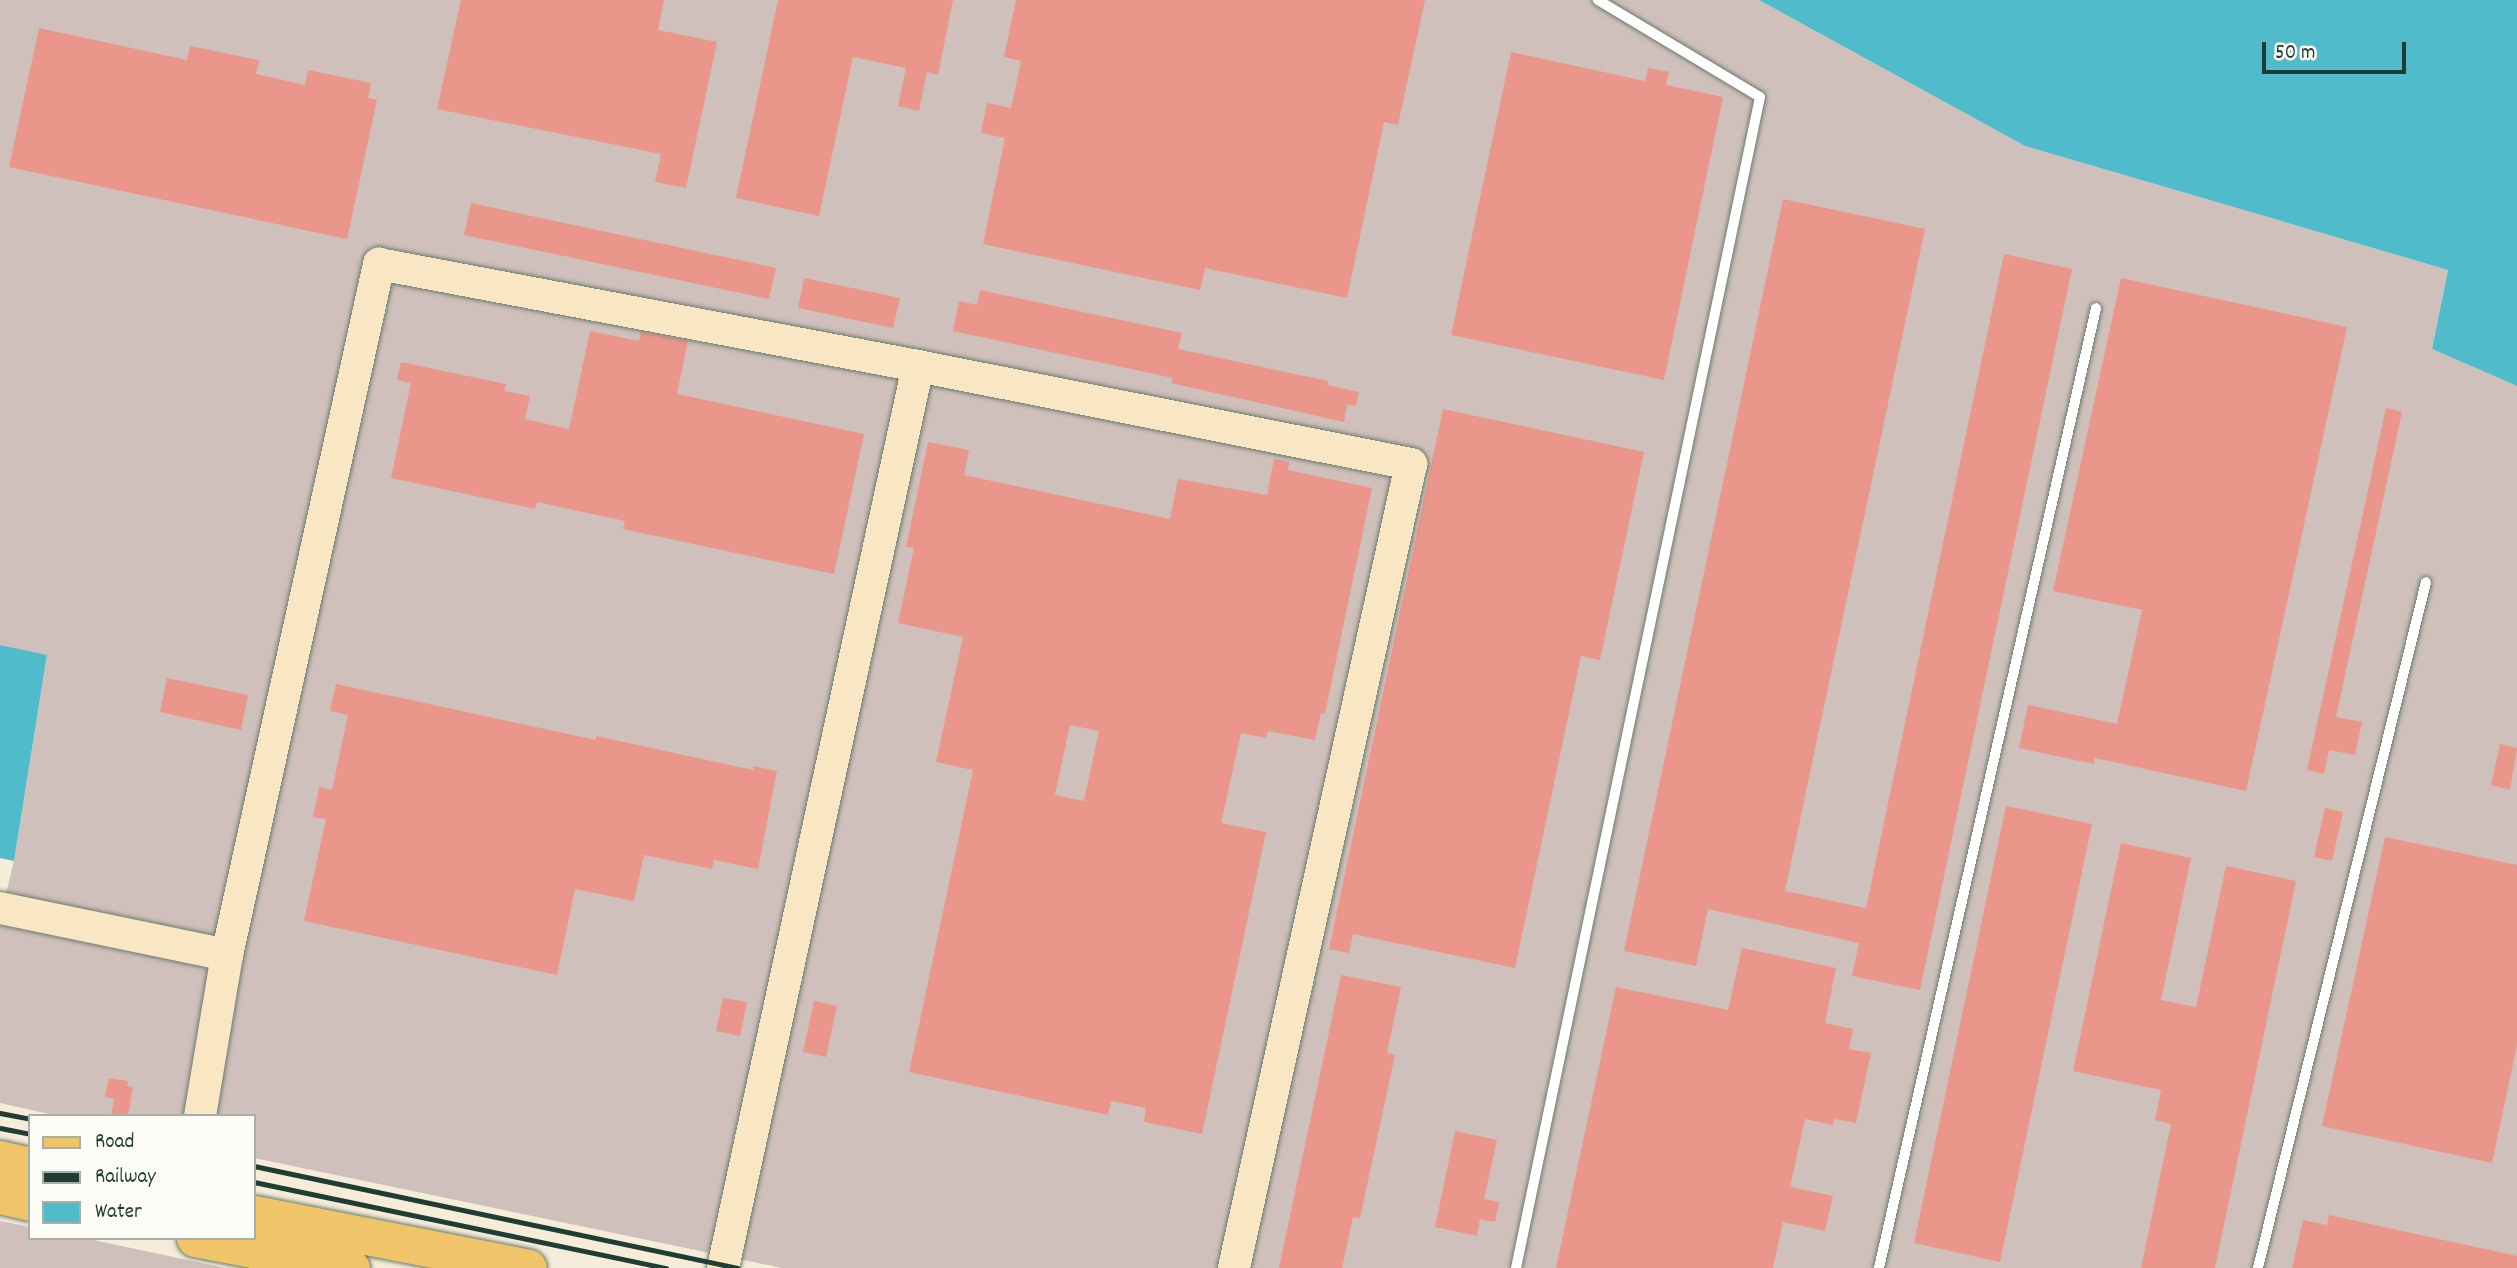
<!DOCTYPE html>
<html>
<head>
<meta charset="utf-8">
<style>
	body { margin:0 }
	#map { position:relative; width:2517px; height:1268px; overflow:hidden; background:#f5edd9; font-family:Dekko,sans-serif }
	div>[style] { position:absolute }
	.industrial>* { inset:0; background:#cfc0bb }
	.water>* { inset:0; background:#4fbbcb }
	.building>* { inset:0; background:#ea968a }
	.roads { filter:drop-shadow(0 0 2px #6a7b6e) drop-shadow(0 0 2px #6a7b6e) }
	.lane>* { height:10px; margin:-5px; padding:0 5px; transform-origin:5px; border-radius:5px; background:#fff }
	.secondary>* { height:32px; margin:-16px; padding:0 16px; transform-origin:16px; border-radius:16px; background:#f9e7c3 }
	.primary>* { height:37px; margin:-18.5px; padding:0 18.5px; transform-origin:18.5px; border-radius:18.5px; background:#f0c469 }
	.rail>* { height:5px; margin:-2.5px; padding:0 2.5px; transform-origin:2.5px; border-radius:2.5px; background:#1f3d34 }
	span { translate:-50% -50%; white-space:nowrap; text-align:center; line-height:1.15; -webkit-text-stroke:5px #fdfcf7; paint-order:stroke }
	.legend { position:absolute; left:28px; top:1114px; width:228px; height:126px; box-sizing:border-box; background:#fdfcf7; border:2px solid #a4b0a9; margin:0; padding:9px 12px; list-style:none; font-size:21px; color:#1f3d34 }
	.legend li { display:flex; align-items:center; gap:14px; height:35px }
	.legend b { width:35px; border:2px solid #a4b0a9 }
	.scale { position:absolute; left:2262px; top:42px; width:144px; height:32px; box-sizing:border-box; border:4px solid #1f3d34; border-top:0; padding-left:9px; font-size:21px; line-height:24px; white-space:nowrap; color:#1f3d34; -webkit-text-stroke:5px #fdfcf7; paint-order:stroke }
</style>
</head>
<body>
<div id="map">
	<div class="industrial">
		<i style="clip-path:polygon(0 0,1759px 0,2025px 146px,2448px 270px,2432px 349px,2517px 386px,2517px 1268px,782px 1268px,254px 1158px,254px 1116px,58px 1116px,0 1103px,0 918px,14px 861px,47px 656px,0 645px)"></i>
		<i style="clip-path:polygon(0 1221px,30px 1227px,30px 1238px,84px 1238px,225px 1268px,0 1268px)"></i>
	</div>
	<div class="water">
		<i style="clip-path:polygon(1759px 0,2517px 0,2517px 386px,2432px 349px,2448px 270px,2025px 146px)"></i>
		<i style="clip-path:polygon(0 645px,47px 655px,14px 861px,0 858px)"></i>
	</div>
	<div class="building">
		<i style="clip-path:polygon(461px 0,664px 0,658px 30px,717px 42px,686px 188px,655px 182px,661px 154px,437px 109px)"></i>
		<i style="clip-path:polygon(778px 0,953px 0,938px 75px,927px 72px,919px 111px,898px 106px,906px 68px,853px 57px,819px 216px,736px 198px)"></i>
		<i style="clip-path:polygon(1016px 0,1425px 0,1398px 125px,1384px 122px,1347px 298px,1205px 268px,1200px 290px,983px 244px,1005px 138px,981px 133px,987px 103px,1011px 108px,1021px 61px,1004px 57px)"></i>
		<i style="clip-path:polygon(39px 28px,187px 60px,190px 46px,259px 60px,256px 74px,305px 85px,308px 70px,371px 83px,368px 98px,377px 100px,347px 239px,9px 167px)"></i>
		<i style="clip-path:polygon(1511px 52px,1645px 81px,1648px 68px,1669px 72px,1666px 85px,1723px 97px,1664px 380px,1451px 335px)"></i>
		<i style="clip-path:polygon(1783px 199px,1925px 229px,1785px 891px,1866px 908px,2004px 254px,2072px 269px,1920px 990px,1852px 976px,1859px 943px,1708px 909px,1696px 966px,1624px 951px)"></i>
		<i style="clip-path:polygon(471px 203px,776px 268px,769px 299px,464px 235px)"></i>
		<i style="clip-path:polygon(804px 278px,900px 298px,893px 328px,798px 308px)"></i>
		<i style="clip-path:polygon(2121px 278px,2347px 327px,2246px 791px,2095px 758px,2094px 764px,2019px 748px,2028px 705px,2117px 724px,2142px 610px,2053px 591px)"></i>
		<i style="clip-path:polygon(980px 290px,1182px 333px,1178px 349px,1328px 381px,1327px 385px,1359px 392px,1356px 406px,1347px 404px,1344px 422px,1171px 383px,1173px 378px,953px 331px,959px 301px,977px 305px)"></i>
		<i style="clip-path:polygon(590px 331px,639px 341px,641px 332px,688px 341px,677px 394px,864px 434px,834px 574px,623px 529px,625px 521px,537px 502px,535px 509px,391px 478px,411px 383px,397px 380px,401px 362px,506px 384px,504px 391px,530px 396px,525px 419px,569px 429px)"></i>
		<i style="clip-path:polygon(2386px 408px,2402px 412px,2336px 717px,2362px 722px,2355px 755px,2329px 750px,2324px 774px,2307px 770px)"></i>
		<i style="clip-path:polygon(1443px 409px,1644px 452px,1600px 660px,1581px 656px,1515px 968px,1353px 934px,1349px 953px,1329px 949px)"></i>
		<i style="clip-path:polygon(evenodd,928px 442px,969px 450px,964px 475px,1170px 519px,1178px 479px,1267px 495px,1274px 459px,1289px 462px,1288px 470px,1372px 488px,1325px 714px,1321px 713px,1315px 740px,1268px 731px,1266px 738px,1241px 733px,1221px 823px,1266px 832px,1202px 1134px,1144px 1122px,1146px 1108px,1111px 1101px,1108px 1115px,909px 1072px,973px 770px,936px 762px,963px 637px,898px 623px,914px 548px,906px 547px,928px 442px,1070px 725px,1099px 731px,1084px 801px,1055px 795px,1070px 725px)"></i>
		<i style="clip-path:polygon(167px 678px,248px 695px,241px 730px,160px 712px)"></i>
		<i style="clip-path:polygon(336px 684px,596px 740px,596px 736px,753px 770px,754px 766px,777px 771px,758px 869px,714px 860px,712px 869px,644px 855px,634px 901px,575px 889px,557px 975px,304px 921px,326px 819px,313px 817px,319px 787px,332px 790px,348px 715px,330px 711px)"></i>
		<i style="clip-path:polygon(2500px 744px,2517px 748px,2510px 790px,2491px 785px)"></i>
		<i style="clip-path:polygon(2006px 806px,2092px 824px,2000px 1262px,1914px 1243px)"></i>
		<i style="clip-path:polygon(2325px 808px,2343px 812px,2332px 861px,2314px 857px)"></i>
		<i style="clip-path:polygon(2385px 837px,2517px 865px,2517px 1045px,2492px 1163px,2322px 1126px)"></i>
		<i style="clip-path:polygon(2121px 843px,2191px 858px,2161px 1000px,2196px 1007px,2226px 866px,2296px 881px,2215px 1268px,2141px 1268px,2171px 1124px,2155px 1120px,2161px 1090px,2073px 1071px)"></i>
		<i style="clip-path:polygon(1742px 948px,1836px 968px,1825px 1023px,1853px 1029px,1849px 1049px,1871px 1053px,1856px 1123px,1834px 1119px,1833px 1125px,1805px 1119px,1790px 1187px,1833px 1196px,1825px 1231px,1783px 1222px,1773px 1268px,1556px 1268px,1616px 987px,1728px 1010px)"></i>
		<i style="clip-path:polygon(1341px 975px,1401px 987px,1387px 1053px,1395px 1055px,1360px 1218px,1353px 1217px,1342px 1268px,1279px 1268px)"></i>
		<i style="clip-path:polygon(723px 998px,747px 1002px,740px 1036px,716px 1031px)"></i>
		<i style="clip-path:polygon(814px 1001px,837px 1006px,826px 1057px,803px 1052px)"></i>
		<i style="clip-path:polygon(109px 1078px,128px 1081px,127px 1086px,133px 1087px,128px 1116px,111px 1116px,114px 1099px,105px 1097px)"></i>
		<i style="clip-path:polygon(1455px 1131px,1497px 1140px,1484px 1199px,1499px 1202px,1495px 1222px,1480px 1219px,1477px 1236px,1435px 1227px)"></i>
		<i style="clip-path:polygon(2329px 1215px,2517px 1256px,2517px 1268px,2292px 1268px,2303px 1220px,2327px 1225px)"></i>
	</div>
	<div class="roads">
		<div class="lane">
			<i style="left:1516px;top:1268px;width:1196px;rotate:-78.23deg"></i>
			<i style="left:1760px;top:97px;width:189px;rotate:-149.1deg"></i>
			<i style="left:1879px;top:1268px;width:984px;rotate:-77.26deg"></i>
			<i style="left:2258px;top:1268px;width:706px;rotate:-76.24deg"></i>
		</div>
		<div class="secondary">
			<i style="left:0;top:908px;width:232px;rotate:11.7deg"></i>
			<i style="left:200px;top:1116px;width:163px;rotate:-80.5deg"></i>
			<i style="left:227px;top:955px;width:708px;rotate:-77.59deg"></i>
			<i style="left:379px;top:264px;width:549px;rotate:10.72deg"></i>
			<i style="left:918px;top:366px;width:503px;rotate:11.24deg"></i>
			<i style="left:1411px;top:464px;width:823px;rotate:102.42deg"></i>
			<i style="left:723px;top:1268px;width:923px;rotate:-77.8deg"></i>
		</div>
		<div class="primary">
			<i style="left:0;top:1159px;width:31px;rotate:13deg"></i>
			<i style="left:0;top:1195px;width:31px;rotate:13deg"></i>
			<i style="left:254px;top:1214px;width:279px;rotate:11.1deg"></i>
			<i style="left:195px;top:1238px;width:159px;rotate:10.9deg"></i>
		</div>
	</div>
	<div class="rail">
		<i style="left:0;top:1113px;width:31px;rotate:11deg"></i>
		<i style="left:0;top:1128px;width:31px;rotate:11deg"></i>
		<i style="left:254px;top:1166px;width:494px;rotate:11.9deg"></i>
		<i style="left:254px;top:1182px;width:421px;rotate:11.8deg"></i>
	</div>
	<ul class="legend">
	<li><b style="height:9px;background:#f0c469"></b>Road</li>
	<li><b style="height:9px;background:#1f3d34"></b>Railway</li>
	<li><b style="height:19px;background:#4fbbcb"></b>Water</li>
	</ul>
	<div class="scale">50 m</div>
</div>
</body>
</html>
